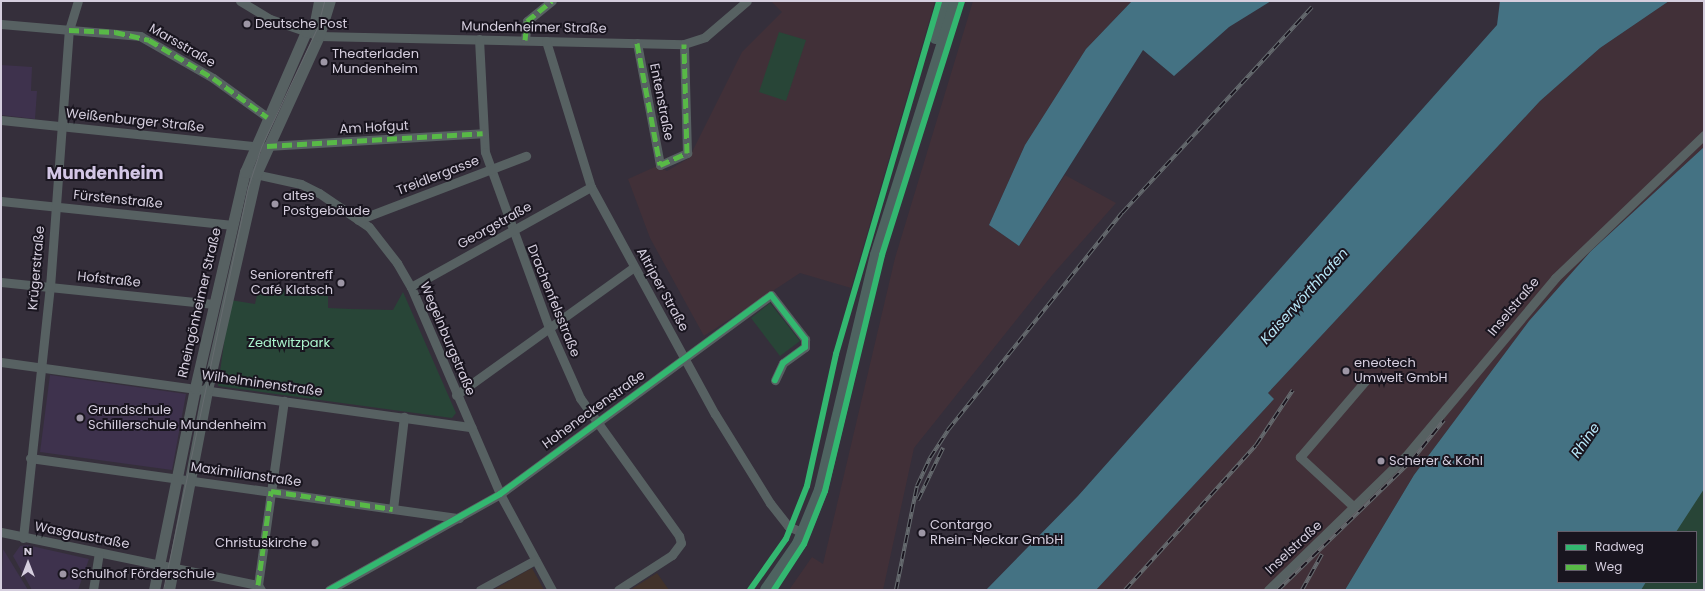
<!DOCTYPE html>
<html>
<head>
<meta charset="utf-8">
<style>
	body { margin:0 }
	#map { position:relative; width:1705px; height:591px; overflow:hidden; background:#352f3b; font-family:Poppins,sans-serif }
	div>[style] { position:absolute }
	.commercial>* { inset:0; background:#41322b }
	.industrial>* { inset:0; background:#413038 }
	.built>* { inset:0; background:#3e324d }
	.green>* { inset:0; background:#284537 }
	.water>* { inset:0; background:#447283 }
	.minor>* { height:9px; margin:-4.5px; padding:0 4.5px; transform-origin:4.5px; border-radius:4.5px; background:#576162 }
	.tertiary>* { height:11px; margin:-5.5px; padding:0 5.5px; transform-origin:5.5px; border-radius:5.5px; background:#576162 }
	.primary>* { height:14px; margin:-7px; padding:0 7px; transform-origin:7px; border-radius:7px; background:#4e6360 }
	.tram>* { height:1px; margin:-0.5px; padding:0 0.5px; transform-origin:0.5px; border-radius:0.5px; background:#666b6f }
	.rail>* { height:4px; margin-top:-2px; transform-origin:0; background:repeating-linear-gradient(90deg,#19151f 0 8px,#666b6f 0 16px); box-sizing:border-box; border-block:1px solid #666b6f }
	.quiet>* { height:5px; margin-top:-2.5px; transform-origin:0; background:repeating-linear-gradient(90deg,#58b947 0 10px,transparent 0 15px) }
	.cycleway>* { height:6px; margin:-3px; padding:0 3px; transform-origin:3px; border-radius:3px; background:#33b770 }
	.dots>* { width:11px; height:11px; translate:-50% -50%; box-sizing:border-box; border:2px solid #19151f; border-radius:50% }
	span { translate:-50% -50%; white-space:nowrap; text-align:center; line-height:1.15; -webkit-text-stroke:4px #19151f; paint-order:stroke }
	.poi-label { font-size:13px; color:#d5cede }
	.left { translate:0 -50%; text-align:left }
	.right { translate:-100% -50%; text-align:right }
	.street-label { font-size:13px; color:#d5cede }
	.park-label { font-size:13px; color:#acf5ce }
	.water-label { font-size:14px; color:#baeafb; font-style:italic }
	.district-label { font-size:17px; color:#d3c6e5; font-weight:700 }
	.frame { position:absolute; inset:0; border:2px solid #d5cede; pointer-events:none }
	.legend { position:absolute; left:1557px; top:531px; width:140px; height:52px; box-sizing:border-box; background:#19151f; border:1px solid #645f6b; margin:0; padding:5px 7px; list-style:none; font-size:12px; color:#d5cede }
	.legend li { display:flex; align-items:center; gap:8px; height:20px }
	.legend b { width:20px; border:1px solid #645f6b }
	.north { position:absolute; left:8px; top:543px; width:40px; height:40px; -webkit-text-stroke:3px #19151f; paint-order:stroke; rotate:0deg; font-size:11px; font-weight:700; line-height:16px; text-align:center; color:#d5cede }
	.north::after { content:''; display:block; margin:auto; width:14px; height:18px; background:#d5cede; clip-path:polygon(50% 0,100% 100%,50% 72%,0 100%) }
</style>
</head>
<body>
<div id="map">
	<div class="commercial">
		<i style="clip-path:polygon(532px 568px,544px 590px,493px 590px)"></i>
		<i style="clip-path:polygon(657px 573px,669px 590px,630px 590px)"></i>
	</div>
	<div class="industrial">
		<i style="clip-path:polygon(771px 1px,935px 1px,851px 288px,800px 273px,704px 336px,650px 238px,628px 179px,657px 166px,667px 171px,689px 158px,742px 52px,782px 12px)"></i>
		<i style="clip-path:polygon(973px 1px,1132px 1px,1086px 49px,1025px 145px,989px 225px,1019px 246px,1065px 175px,1116px 203px,1053px 274px,914px 448px,883px 590px,789px 590px,812px 557px,823px 564px,895px 258px)"></i>
		<i style="clip-path:polygon(1669px 1px,1704px 1px,1704px 147px,1591px 251px,1529px 321px,1414px 475px,1345px 590px,1096px 590px,1274px 399px,1268px 393px,1540px 101px,1600px 48px)"></i>
	</div>
	<div class="built">
		<i style="clip-path:polygon(1px 65px,32px 67px,31px 91px,37px 91px,35px 119px,1px 115px)"></i>
		<i style="clip-path:polygon(50px 375px,186px 394px,172px 470px,40px 452px)"></i>
		<i style="clip-path:polygon(27px 545px,89px 559px,78px 590px,32px 590px,13px 556px,20px 546px)"></i>
		<i style="clip-path:polygon(3px 549px,28px 590px,1px 590px)"></i>
	</div>
	<div class="green">
		<i style="clip-path:polygon(779px 32px,806px 40px,786px 101px,759px 92px)"></i>
		<i style="clip-path:polygon(328px 288px,328px 308px,350px 309px,393px 310px,403px 292px,456px 413px,452px 418px,218px 386px,230px 300px,255px 304px,258px 290px)"></i>
		<i style="clip-path:polygon(770px 303px,800px 341px,780px 356px,751px 318px)"></i>
		<i style="clip-path:polygon(1704px 453px,1704px 590px,1604px 590px,1610px 582px,1696px 582px,1696px 532px,1642px 532px)"></i>
	</div>
	<div class="water">
		<i style="clip-path:polygon(1132px 1px,1271px 1px,1229px 27px,1174px 76px,1143px 50px,1019px 246px,989px 225px,1025px 145px,1086px 49px)"></i>
		<i style="clip-path:polygon(1500px 1px,1669px 1px,1600px 48px,1540px 101px,1268px 393px,1274px 399px,1096px 590px,986px 590px,1078px 496px,1497px 25px)"></i>
		<i style="clip-path:polygon(1704px 147px,1704px 489px,1676px 532px,1558px 532px,1558px 582px,1646px 582px,1641px 590px,1345px 590px,1414px 475px,1529px 321px,1591px 251px)"></i>
	</div>
	<div class="minor">
		<i style="left:240px;top:1px;width:35px;rotate:31deg"></i>
		<i style="left:270px;top:19px;width:52px;rotate:19.1deg"></i>
		<i style="left:319px;top:36px;width:365px;rotate:1.3deg"></i>
		<i style="left:684px;top:44px;width:22px;rotate:-18deg"></i>
		<i style="left:705px;top:37px;width:55px;rotate:-40.6deg"></i>
		<i style="left:1px;top:24px;width:140px;rotate:4.9deg"></i>
		<i style="left:140px;top:36px;width:84px;rotate:29.9deg"></i>
		<i style="left:213px;top:78px;width:67px;rotate:35.8deg"></i>
		<i style="left:479px;top:39px;width:113px;rotate:87deg"></i>
		<i style="left:485px;top:152px;width:187px;rotate:70deg"></i>
		<i style="left:549px;top:328px;width:77px;rotate:66.1deg"></i>
		<i style="left:580px;top:398px;width:170px;rotate:54.3deg"></i>
		<i style="left:679px;top:536px;width:7px;rotate:74deg"></i>
		<i style="left:681px;top:543px;width:15px;rotate:127deg"></i>
		<i style="left:672px;top:555px;width:64px;rotate:147.1deg"></i>
		<i style="left:525px;top:40px;width:19px;rotate:-84deg"></i>
		<i style="left:527px;top:21px;width:32px;rotate:-39deg"></i>
		<i style="left:546px;top:41px;width:153px;rotate:72.9deg"></i>
		<i style="left:591px;top:187px;width:259px;rotate:61.4deg"></i>
		<i style="left:715px;top:414px;width:105px;rotate:58.3deg"></i>
		<i style="left:770px;top:503px;width:29px;rotate:52deg"></i>
		<i style="left:788px;top:526px;width:10px;rotate:24deg"></i>
		<i style="left:637px;top:43px;width:124px;rotate:79.3deg"></i>
		<i style="left:660px;top:165px;width:30px;rotate:-24deg"></i>
		<i style="left:687px;top:153px;width:109px;rotate:-91.6deg"></i>
		<i style="left:1px;top:120px;width:262px;rotate:5.9deg"></i>
		<i style="left:267px;top:146px;width:216px;rotate:-3.4deg"></i>
		<i style="left:250px;top:173px;width:52px;rotate:12.2deg"></i>
		<i style="left:301px;top:184px;width:20px;rotate:27deg"></i>
		<i style="left:319px;top:193px;width:60px;rotate:34.2deg"></i>
		<i style="left:369px;top:227px;width:46px;rotate:52.1deg"></i>
		<i style="left:397px;top:263px;width:28px;rotate:60deg"></i>
		<i style="left:411px;top:287px;width:225px;rotate:66.7deg"></i>
		<i style="left:500px;top:494px;width:109px;rotate:61.6deg"></i>
		<i style="left:1px;top:201px;width:233px;rotate:5.9deg"></i>
		<i style="left:358px;top:220px;width:180px;rotate:-20.9deg"></i>
		<i style="left:1px;top:282px;width:214px;rotate:5.9deg"></i>
		<i style="left:411px;top:287px;width:206px;rotate:-29.1deg"></i>
		<i style="left:1px;top:362px;width:475px;rotate:7.9deg"></i>
		<i style="left:456px;top:395px;width:219px;rotate:-35.7deg"></i>
		<i style="left:30px;top:458px;width:433px;rotate:8deg"></i>
		<i style="left:1354px;top:507px;width:74px;rotate:-137.2deg"></i>
		<i style="left:1300px;top:457px;width:101px;rotate:-49.4deg"></i>
		<i style="left:393px;top:509px;width:93px;rotate:-83.2deg"></i>
		<i style="left:1px;top:532px;width:262px;rotate:11.7deg"></i>
		<i style="left:23px;top:538px;width:252px;rotate:-83.9deg"></i>
		<i style="left:50px;top:287px;width:258px;rotate:-85.8deg"></i>
		<i style="left:69px;top:30px;width:30px;rotate:-73deg"></i>
		<i style="left:93px;top:590px;width:37px;rotate:-81deg"></i>
		<i style="left:261px;top:590px;width:6px;rotate:-121deg"></i>
		<i style="left:258px;top:585px;width:186px;rotate:-82deg"></i>
		<i style="left:329px;top:590px;width:196px;rotate:-29.3deg"></i>
		<i style="left:500px;top:494px;width:336px;rotate:-36.3deg"></i>
		<i style="left:771px;top:295px;width:56px;rotate:52.3deg"></i>
		<i style="left:805px;top:339px;width:8px;rotate:90deg"></i>
		<i style="left:805px;top:347px;width:27px;rotate:144deg"></i>
		<i style="left:783px;top:363px;width:19px;rotate:115deg"></i>
		<i style="left:480px;top:590px;width:63px;rotate:-28.6deg"></i>
		<i style="left:1268px;top:590px;width:191px;rotate:-44.2deg"></i>
		<i style="left:1405px;top:457px;width:234px;rotate:-50deg"></i>
		<i style="left:1555px;top:278px;width:207px;rotate:-43.8deg"></i>
	</div>
	<div class="tertiary">
		<i style="left:154px;top:590px;width:206px;rotate:-78.5deg"></i>
		<i style="left:195px;top:388px;width:222px;rotate:-77deg"></i>
		<i style="left:245px;top:172px;width:153px;rotate:-66.5deg"></i>
		<i style="left:306px;top:32px;width:13px;rotate:-48deg"></i>
		<i style="left:315px;top:22px;width:21px;rotate:-79deg"></i>
		<i style="left:169px;top:590px;width:204px;rotate:-79.2deg"></i>
		<i style="left:207px;top:390px;width:221px;rotate:-77.2deg"></i>
		<i style="left:256px;top:174px;width:152px;rotate:-65.5deg"></i>
		<i style="left:319px;top:36px;width:37px;rotate:-73deg"></i>
	</div>
	<div class="primary">
		<i style="left:936px;top:37px;width:37px;rotate:-74deg"></i>
		<i style="left:767px;top:590px;width:56px;rotate:-55.2deg"></i>
		<i style="left:799px;top:544px;width:58px;rotate:-67.8deg"></i>
		<i style="left:821px;top:490px;width:242px;rotate:-76.6deg"></i>
		<i style="left:877px;top:255px;width:266px;rotate:-72.5deg"></i>
	</div>
	<div class="tram">
		<i style="left:163px;top:590px;width:412px;rotate:-78.1deg"></i>
		<i style="left:248px;top:187px;width:42px;rotate:-72deg"></i>
		<i style="left:261px;top:147px;width:132px;rotate:-64.8deg"></i>
		<i style="left:317px;top:28px;width:28px;rotate:-75deg"></i>
	</div>
	<div class="rail">
		<i style="left:918px;top:500px;width:58px;rotate:-64.3deg"></i>
		<i style="left:896px;top:590px;width:106px;rotate:-78.6deg"></i>
		<i style="left:917px;top:486px;width:31px;rotate:-65deg"></i>
		<i style="left:930px;top:458px;width:33px;rotate:-57deg"></i>
		<i style="left:948px;top:430px;width:278px;rotate:-51.3deg"></i>
		<i style="left:1122px;top:213px;width:280px;rotate:-47.3deg"></i>
		<i style="left:1125px;top:590px;width:195px;rotate:-47.9deg"></i>
		<i style="left:1256px;top:445px;width:66px;rotate:-56.1deg"></i>
		<i style="left:1278px;top:590px;width:187px;rotate:-44.1deg"></i>
		<i style="left:1412px;top:460px;width:51px;rotate:-51.3deg"></i>
		<i style="left:1302px;top:590px;width:41px;rotate:-60.9deg"></i>
	</div>
	<div class="quiet">
		<i style="left:69px;top:30px;width:46px;rotate:2.5deg"></i>
		<i style="left:115px;top:32px;width:35px;rotate:13deg"></i>
		<i style="left:149px;top:40px;width:74px;rotate:30.7deg"></i>
		<i style="left:213px;top:78px;width:67px;rotate:35.8deg"></i>
		<i style="left:525px;top:40px;width:19px;rotate:-84deg"></i>
		<i style="left:527px;top:21px;width:32px;rotate:-39deg"></i>
		<i style="left:637px;top:43px;width:124px;rotate:79.3deg"></i>
		<i style="left:660px;top:165px;width:30px;rotate:-24deg"></i>
		<i style="left:687px;top:153px;width:109px;rotate:-91.6deg"></i>
		<i style="left:267px;top:146px;width:216px;rotate:-3.4deg"></i>
		<i style="left:258px;top:585px;width:95px;rotate:-82.1deg"></i>
		<i style="left:271px;top:491px;width:123px;rotate:8.4deg"></i>
	</div>
	<div class="cycleway">
		<i style="left:329px;top:590px;width:196px;rotate:-29.3deg"></i>
		<i style="left:500px;top:494px;width:336px;rotate:-36.3deg"></i>
		<i style="left:771px;top:295px;width:56px;rotate:52.3deg"></i>
		<i style="left:805px;top:339px;width:8px;rotate:90deg"></i>
		<i style="left:805px;top:347px;width:27px;rotate:144deg"></i>
		<i style="left:783px;top:363px;width:19px;rotate:115deg"></i>
		<i style="left:750px;top:590px;width:62px;rotate:-54.8deg"></i>
		<i style="left:786px;top:539px;width:57px;rotate:-68.4deg"></i>
		<i style="left:807px;top:486px;width:135px;rotate:-77.6deg"></i>
		<i style="left:836px;top:354px;width:368px;rotate:-73.7deg"></i>
		<i style="left:774px;top:590px;width:55px;rotate:-56.9deg"></i>
		<i style="left:804px;top:544px;width:57px;rotate:-68.4deg"></i>
		<i style="left:825px;top:491px;width:243px;rotate:-76.4deg"></i>
		<i style="left:882px;top:255px;width:266px;rotate:-72.5deg"></i>
	</div>
	<div class="dots">
		<i style="left:247px;top:24px;background:#9d96a5"></i>
		<i style="left:324px;top:62px;background:#9d96a5"></i>
		<i style="left:275px;top:204px;background:#9d96a5"></i>
		<i style="left:341px;top:283px;background:#9d96a5"></i>
		<i style="left:1346px;top:371px;background:#9d96a5"></i>
		<i style="left:80px;top:418px;background:#9d96a5"></i>
		<i style="left:1381px;top:461px;background:#9d96a5"></i>
		<i style="left:922px;top:533px;background:#9d96a5"></i>
		<i style="left:315px;top:543px;background:#9d96a5"></i>
		<i style="left:63px;top:574px;background:#9d96a5"></i>
	</div>
	<div class="poi-label">
		<span class="left" style="left:255px;top:24px">Deutsche Post</span>
		<span class="left" style="left:332px;top:62px">Theaterladen<br>Mundenheim</span>
		<span class="left" style="left:283px;top:204px">altes<br>Postgebäude</span>
		<span class="right" style="left:333px;top:283px">Seniorentreff<br>Café Klatsch</span>
		<span class="left" style="left:1354px;top:371px">eneotech<br>Umwelt GmbH</span>
		<span class="left" style="left:88px;top:418px">Grundschule<br>Schillerschule Mundenheim</span>
		<span class="left" style="left:1389px;top:461px">Scherer &amp; Kohl</span>
		<span class="left" style="left:930px;top:533px">Contargo<br>Rhein-Neckar GmbH</span>
		<span class="right" style="left:307px;top:543px">Christuskirche</span>
		<span class="left" style="left:71px;top:574px">Schulhof Förderschule</span>
	</div>
	<div class="street-label">
		<span style="left:534px;top:28px;rotate:1deg">Mundenheimer Straße</span>
		<span style="left:182px;top:46px;rotate:30deg">Marsstraße</span>
		<span style="left:661px;top:102px;rotate:79deg">Entenstraße</span>
		<span style="left:135px;top:121px;rotate:6deg">Weißenburger Straße</span>
		<span style="left:374px;top:128px;rotate:-3deg">Am Hofgut</span>
		<span style="left:438px;top:176px;rotate:-21deg">Treidlergasse</span>
		<span style="left:118px;top:200px;rotate:6deg">Fürstenstraße</span>
		<span style="left:495px;top:226px;rotate:-29deg">Georgstraße</span>
		<span style="left:37px;top:268px;rotate:-85deg">Krügerstraße</span>
		<span style="left:109px;top:280px;rotate:6deg">Hofstraße</span>
		<span style="left:662px;top:290px;rotate:61deg">Altriper Straße</span>
		<span style="left:553px;top:301px;rotate:68deg">Drachenfelsstraße</span>
		<span style="left:200px;top:303px;rotate:-77deg">Rheingönheimer Straße</span>
		<span style="left:1514px;top:307px;rotate:-50deg">Inselstraße</span>
		<span style="left:447px;top:339px;rotate:67deg">Wegelnburgstraße</span>
		<span style="left:262px;top:384px;rotate:8deg">Wilhelminenstraße</span>
		<span style="left:594px;top:410px;rotate:-36deg">Hoheneckenstraße</span>
		<span style="left:246px;top:475px;rotate:8deg">Maximilianstraße</span>
		<span style="left:82px;top:536px;rotate:11deg">Wasgaustraße</span>
		<span style="left:1294px;top:548px;rotate:-43deg">Inselstraße</span>
	</div>
	<div class="park-label">
		<span style="left:289px;top:343px">Zedtwitzpark</span>
	</div>
	<div class="water-label">
		<span style="left:1304px;top:296px;rotate:-48deg">Kaiserwörthhafen</span>
		<span style="left:1585px;top:440px;rotate:-55deg">Rhine</span>
	</div>
	<div class="district-label">
		<span style="left:105px;top:174px">Mundenheim</span>
	</div>
	<div class="frame"></div>
	<ul class="legend">
	<li><b style="height:5px;background:#33b770"></b>Radweg</li>
	<li><b style="height:5px;background:#58b947"></b>Weg</li>
	</ul>
	<div class="north">N</div>
</div>
</body>
</html>
